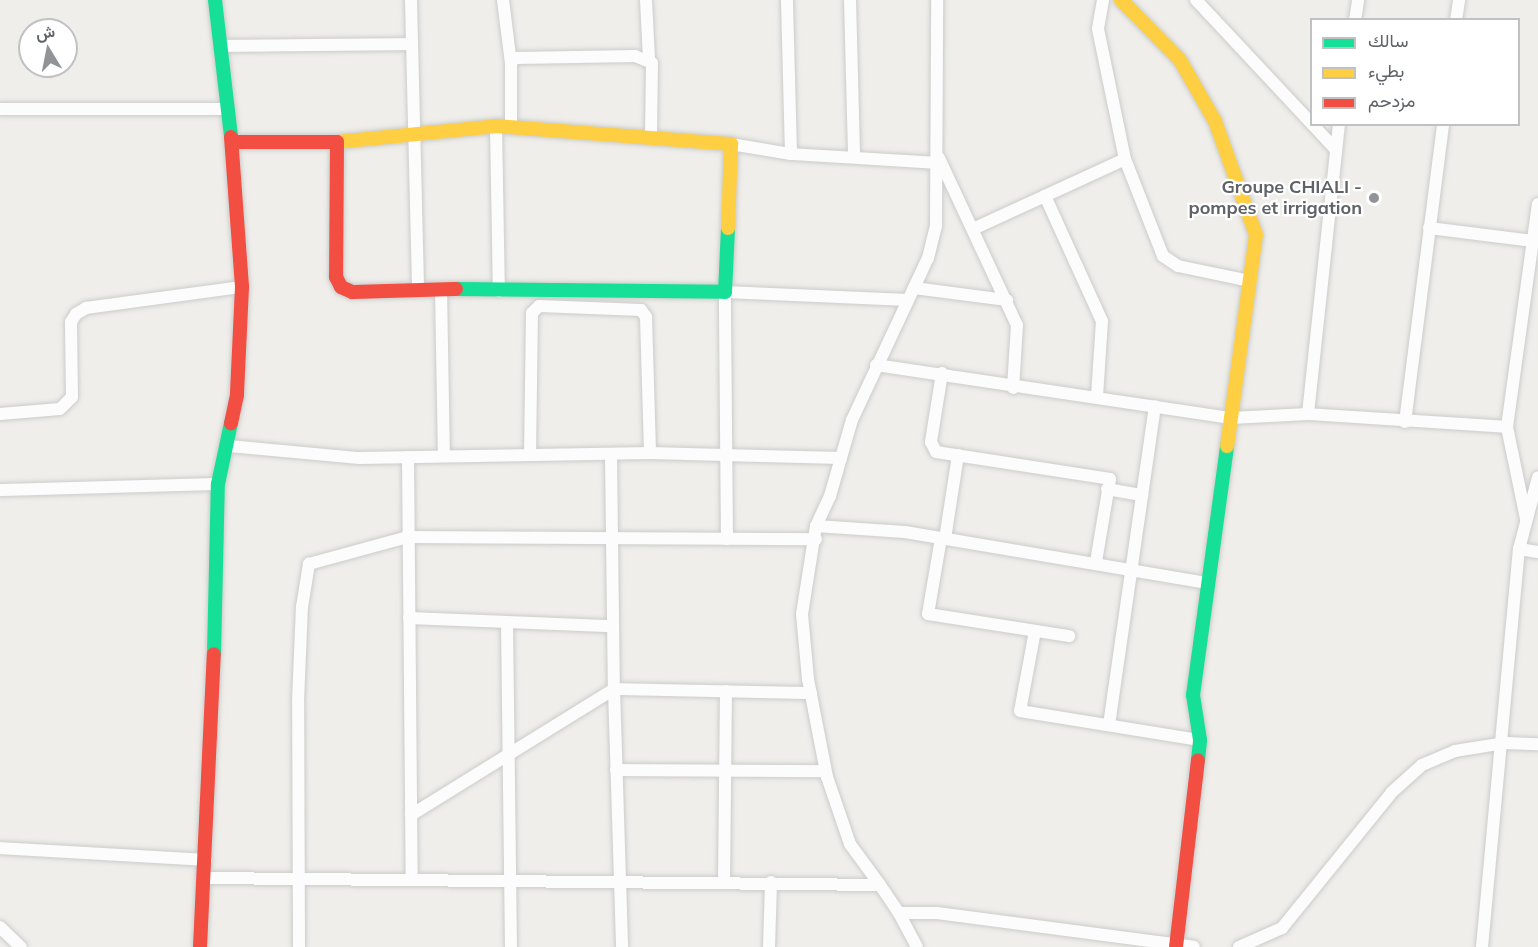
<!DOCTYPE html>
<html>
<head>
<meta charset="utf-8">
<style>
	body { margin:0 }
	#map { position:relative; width:1538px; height:947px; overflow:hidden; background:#efeeea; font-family:Mulish,Vazirmatn,sans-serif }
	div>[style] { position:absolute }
	.roads { filter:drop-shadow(0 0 2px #cbcccc) drop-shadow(0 0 2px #cbcccc) }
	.street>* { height:12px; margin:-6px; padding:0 6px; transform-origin:6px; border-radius:6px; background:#fdfcfc }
	.fast>* { height:14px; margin:-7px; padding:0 7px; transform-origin:7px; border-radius:7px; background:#16e098 }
	.slow>* { height:14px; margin:-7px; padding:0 7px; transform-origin:7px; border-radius:7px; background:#ffcf43 }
	.jam>* { height:14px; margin:-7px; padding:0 7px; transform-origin:7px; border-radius:7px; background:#f24e42 }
	.dots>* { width:16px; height:16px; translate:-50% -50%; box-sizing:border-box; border:3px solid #fff; border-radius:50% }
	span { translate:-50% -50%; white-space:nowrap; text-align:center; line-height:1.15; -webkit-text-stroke:4.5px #fff; paint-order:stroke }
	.poi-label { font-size:18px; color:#5f6368; font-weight:700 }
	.right { translate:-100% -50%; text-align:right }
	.legend { position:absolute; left:1310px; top:18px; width:210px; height:108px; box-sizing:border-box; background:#fff; border:2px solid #bfc1c3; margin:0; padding:8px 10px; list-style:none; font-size:18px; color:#5f6368 }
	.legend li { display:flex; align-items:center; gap:12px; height:30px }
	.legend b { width:30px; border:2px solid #bfc1c3 }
	.north { position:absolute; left:18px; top:18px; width:60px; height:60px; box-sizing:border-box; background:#fff; border:2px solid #bfc1c3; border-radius:50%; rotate:350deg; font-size:16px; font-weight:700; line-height:24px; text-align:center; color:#5f6368 }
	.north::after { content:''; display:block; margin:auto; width:21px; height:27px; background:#919496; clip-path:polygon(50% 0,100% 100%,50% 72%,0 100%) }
</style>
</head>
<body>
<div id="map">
	<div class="roads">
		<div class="street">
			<i style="left:411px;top:0;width:288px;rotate:88.6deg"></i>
			<i style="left:503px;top:0;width:64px;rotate:82.8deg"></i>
			<i style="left:646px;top:0;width:59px;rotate:87.1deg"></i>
			<i style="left:850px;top:0;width:157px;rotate:88.5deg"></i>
			<i style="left:1103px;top:0;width:29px;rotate:100deg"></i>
			<i style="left:1098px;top:29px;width:133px;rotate:78.3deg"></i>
			<i style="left:1196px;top:0;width:170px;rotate:46.9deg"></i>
			<i style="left:1355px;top:20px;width:20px;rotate:-81deg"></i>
			<i style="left:1456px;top:20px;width:20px;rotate:-81deg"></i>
			<i style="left:220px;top:46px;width:191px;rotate:-0.6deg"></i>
			<i style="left:0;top:109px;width:226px"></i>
			<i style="left:1312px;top:124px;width:35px;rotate:47deg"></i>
			<i style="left:496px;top:126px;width:165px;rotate:89deg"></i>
			<i style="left:511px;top:126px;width:63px;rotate:-90deg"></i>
			<i style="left:511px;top:63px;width:6px;rotate:-51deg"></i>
			<i style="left:515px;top:58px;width:120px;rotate:-1deg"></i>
			<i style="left:635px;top:56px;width:18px;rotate:22deg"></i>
			<i style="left:652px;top:63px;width:74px;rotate:90.8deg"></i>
			<i style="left:731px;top:144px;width:61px;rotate:9.5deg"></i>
			<i style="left:791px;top:154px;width:154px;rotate:-91.5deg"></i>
			<i style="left:791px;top:154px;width:146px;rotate:3.5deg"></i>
			<i style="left:939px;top:158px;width:184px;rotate:65deg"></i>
			<i style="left:1017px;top:325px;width:63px;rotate:93.6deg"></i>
			<i style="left:1045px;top:196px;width:137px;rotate:65.5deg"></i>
			<i style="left:1102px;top:321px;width:76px;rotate:93.8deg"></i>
			<i style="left:1429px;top:228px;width:105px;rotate:7.1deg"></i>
			<i style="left:973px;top:229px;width:167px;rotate:-24.7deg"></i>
			<i style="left:1125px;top:159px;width:104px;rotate:68.6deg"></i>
			<i style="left:1163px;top:256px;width:18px;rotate:34deg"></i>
			<i style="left:1178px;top:266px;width:74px;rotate:11.8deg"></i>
			<i style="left:914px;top:288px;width:94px;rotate:7.4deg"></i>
			<i style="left:441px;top:289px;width:166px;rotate:89deg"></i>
			<i style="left:876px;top:365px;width:359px;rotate:8.5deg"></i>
			<i style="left:1231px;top:418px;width:77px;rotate:-3deg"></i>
			<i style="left:1308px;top:414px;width:199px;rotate:3.7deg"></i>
			<i style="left:1507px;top:427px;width:94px;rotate:78.3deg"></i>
			<i style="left:942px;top:373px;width:70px;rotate:99.1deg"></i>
			<i style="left:931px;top:442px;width:11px;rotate:63deg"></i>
			<i style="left:936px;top:452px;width:176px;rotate:8.8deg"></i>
			<i style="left:1110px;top:479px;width:84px;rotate:99.6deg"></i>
			<i style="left:0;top:414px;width:60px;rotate:-4.8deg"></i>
			<i style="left:60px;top:409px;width:17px;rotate:-45deg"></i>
			<i style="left:72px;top:397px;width:75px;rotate:-90.8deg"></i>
			<i style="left:71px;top:322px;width:9px;rotate:-58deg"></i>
			<i style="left:76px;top:314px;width:12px;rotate:-31deg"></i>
			<i style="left:86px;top:308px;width:157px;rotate:-7.7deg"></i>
			<i style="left:1308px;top:414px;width:292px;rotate:-83.9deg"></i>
			<i style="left:1405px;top:422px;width:300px;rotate:-82.7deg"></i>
			<i style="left:1507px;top:427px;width:225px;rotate:-82.1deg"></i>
			<i style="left:229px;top:446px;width:131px;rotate:5.3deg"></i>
			<i style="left:359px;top:458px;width:291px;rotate:-1deg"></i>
			<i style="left:650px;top:453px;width:191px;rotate:1.5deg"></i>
			<i style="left:530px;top:455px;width:142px;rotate:-89.2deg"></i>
			<i style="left:532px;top:313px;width:10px;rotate:-45deg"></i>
			<i style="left:539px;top:306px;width:102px;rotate:2.2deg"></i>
			<i style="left:641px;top:310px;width:9px;rotate:54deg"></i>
			<i style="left:646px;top:317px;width:136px;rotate:88.3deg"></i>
			<i style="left:611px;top:455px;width:234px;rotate:89.3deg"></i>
			<i style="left:614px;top:689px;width:197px;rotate:1.2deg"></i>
			<i style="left:408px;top:457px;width:423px;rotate:89.5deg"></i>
			<i style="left:1107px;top:489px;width:36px;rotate:10deg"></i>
			<i style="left:0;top:490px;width:218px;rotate:-1.6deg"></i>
			<i style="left:816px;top:526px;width:89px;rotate:3.9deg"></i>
			<i style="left:905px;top:532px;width:307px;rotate:9.6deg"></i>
			<i style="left:941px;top:538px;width:77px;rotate:99.7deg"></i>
			<i style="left:928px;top:614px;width:143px;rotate:8.9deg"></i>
			<i style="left:727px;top:539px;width:247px;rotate:-90.5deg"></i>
			<i style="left:725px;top:292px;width:183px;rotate:2.5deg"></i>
			<i style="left:945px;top:539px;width:85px;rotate:-81.2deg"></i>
			<i style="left:1519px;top:549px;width:74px;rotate:-75.2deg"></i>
			<i style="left:409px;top:618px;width:203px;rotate:2.3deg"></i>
			<i style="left:507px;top:622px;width:325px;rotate:89.3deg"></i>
			<i style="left:1035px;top:631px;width:81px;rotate:100.6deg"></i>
			<i style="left:1020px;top:711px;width:182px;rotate:9.2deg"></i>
			<i style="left:1109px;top:725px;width:322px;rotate:-81.8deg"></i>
			<i style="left:616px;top:770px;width:209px;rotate:0.3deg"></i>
			<i style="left:411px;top:815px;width:239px;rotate:-31.8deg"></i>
			<i style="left:614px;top:689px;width:258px;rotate:88.2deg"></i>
			<i style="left:0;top:848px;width:206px;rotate:3.3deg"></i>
			<i style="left:205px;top:878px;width:675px;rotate:0.59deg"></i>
			<i style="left:880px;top:885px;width:34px;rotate:56deg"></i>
			<i style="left:724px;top:882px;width:191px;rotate:-89.4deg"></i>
			<i style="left:880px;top:885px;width:51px;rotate:-126.2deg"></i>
			<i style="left:850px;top:844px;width:71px;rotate:-108.9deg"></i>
			<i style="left:827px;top:777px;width:100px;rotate:-101deg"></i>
			<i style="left:808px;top:679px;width:65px;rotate:-95.3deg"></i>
			<i style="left:802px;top:614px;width:89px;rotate:-81deg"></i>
			<i style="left:816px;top:526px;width:33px;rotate:-65deg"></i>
			<i style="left:830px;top:496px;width:79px;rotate:-73.9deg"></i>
			<i style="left:852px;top:420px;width:179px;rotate:-64.9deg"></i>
			<i style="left:928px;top:258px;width:34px;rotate:-76deg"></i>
			<i style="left:936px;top:225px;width:225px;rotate:-89.7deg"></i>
			<i style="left:0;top:927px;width:29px;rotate:44deg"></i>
			<i style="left:299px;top:947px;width:246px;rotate:-90.2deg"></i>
			<i style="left:298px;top:701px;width:94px;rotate:-87.6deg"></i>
			<i style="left:302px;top:607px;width:44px;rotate:-80.8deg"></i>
			<i style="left:309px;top:564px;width:103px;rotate:-15.3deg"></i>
			<i style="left:408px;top:537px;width:408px;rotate:0.3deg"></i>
			<i style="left:769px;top:947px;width:65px;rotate:-88.2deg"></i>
			<i style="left:917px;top:947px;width:38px;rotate:-118deg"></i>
			<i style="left:899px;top:913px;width:38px"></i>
			<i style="left:937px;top:913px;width:259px;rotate:7.5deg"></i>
			<i style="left:1239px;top:947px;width:47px;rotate:-23.8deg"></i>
			<i style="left:1282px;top:928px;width:175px;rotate:-51deg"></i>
			<i style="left:1392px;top:792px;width:40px;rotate:-42deg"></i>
			<i style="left:1422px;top:765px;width:36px;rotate:-23deg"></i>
			<i style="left:1455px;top:751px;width:51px;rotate:-9.1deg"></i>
			<i style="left:1505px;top:743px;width:33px;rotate:2deg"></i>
			<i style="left:1482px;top:947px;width:400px;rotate:-84.7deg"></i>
			<i style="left:1519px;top:549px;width:19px;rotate:9deg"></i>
		</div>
		<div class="fast">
			<i style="left:215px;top:0;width:138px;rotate:83.3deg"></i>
			<i style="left:456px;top:289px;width:269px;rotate:0.6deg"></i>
			<i style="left:725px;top:292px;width:64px;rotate:-87.3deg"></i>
			<i style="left:214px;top:654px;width:170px;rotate:-88.7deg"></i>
			<i style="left:218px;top:484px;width:62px;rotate:-78deg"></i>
			<i style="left:1198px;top:760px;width:20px;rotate:-84deg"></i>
			<i style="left:1200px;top:740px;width:46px;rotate:-98.8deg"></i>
			<i style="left:1193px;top:695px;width:251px;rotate:-82.2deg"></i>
		</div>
		<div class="slow">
			<i style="left:1121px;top:0;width:84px;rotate:45.5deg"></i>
			<i style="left:1180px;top:60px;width:70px;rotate:60.2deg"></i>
			<i style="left:1215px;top:121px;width:121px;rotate:70.2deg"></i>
			<i style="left:1256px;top:235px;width:213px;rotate:97.8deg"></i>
			<i style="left:337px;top:142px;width:160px;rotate:-5.7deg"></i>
			<i style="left:496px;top:126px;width:236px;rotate:4.4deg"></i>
			<i style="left:731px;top:144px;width:84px;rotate:92deg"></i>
		</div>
		<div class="jam">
			<i style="left:231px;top:137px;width:150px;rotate:85.8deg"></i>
			<i style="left:242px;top:287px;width:108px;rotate:92.7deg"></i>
			<i style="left:237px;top:395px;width:29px;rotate:102deg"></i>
			<i style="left:233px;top:142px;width:104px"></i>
			<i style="left:337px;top:142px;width:135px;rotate:90.4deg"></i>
			<i style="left:336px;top:277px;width:11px;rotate:63deg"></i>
			<i style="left:341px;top:287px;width:12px;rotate:24deg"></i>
			<i style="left:352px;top:292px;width:104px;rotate:-1.7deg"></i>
			<i style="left:200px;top:947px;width:293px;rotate:-87.3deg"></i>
			<i style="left:1176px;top:947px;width:188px;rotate:-83.3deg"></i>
		</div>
	</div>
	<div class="dots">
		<i style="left:1374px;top:198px;background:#919496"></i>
	</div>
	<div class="poi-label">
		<span class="right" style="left:1362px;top:198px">Groupe CHIALI -<br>pompes et irrigation</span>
	</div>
	<ul class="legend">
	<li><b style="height:8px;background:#16e098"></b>سالك</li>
	<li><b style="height:8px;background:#ffcf43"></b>بطيء</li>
	<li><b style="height:8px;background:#f24e42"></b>مزدحم</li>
	</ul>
	<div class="north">ش</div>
</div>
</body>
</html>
